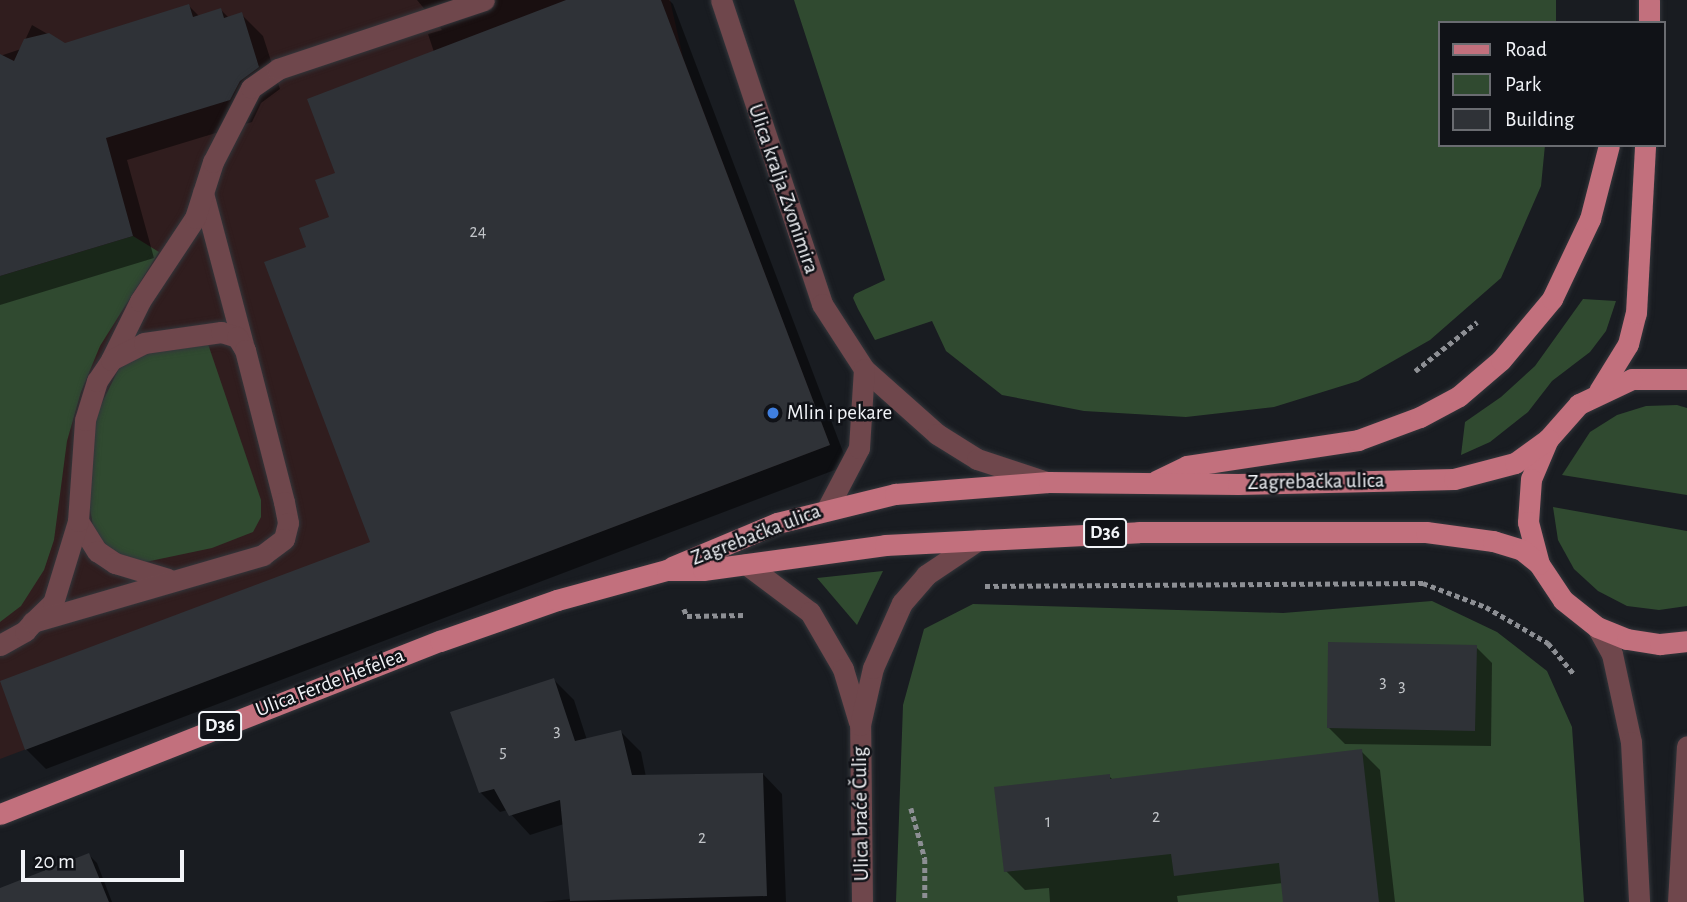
<!DOCTYPE html>
<html>
<head>
<meta charset="utf-8">
<style>
	body { margin:0 }
	#map { position:relative; width:1687px; height:902px; overflow:hidden; background:#191c21; font-family:"Alegreya Sans",sans-serif }
	div>[style] { position:absolute }
	.industrial>* { inset:0; background:#301d1e }
	.green>* { inset:0; background:#304a30 }
	.shadow>* { inset:0; background:#0007 }
	.building>* { inset:0; background:#2f3237 }
	.path>* { height:4.5px; margin-top:-2.25px; transform-origin:0; background:repeating-linear-gradient(90deg,#8d8f94 0 5px,transparent 0 8.5px) }
	.roads { filter:drop-shadow(0 0 2px #33363b) drop-shadow(0 0 2px #33363b) }
	.lane>* { height:21px; margin:-10.5px; padding:0 10.5px; transform-origin:10.5px; border-radius:10.5px; background:#6f474c }
	.street>* { height:21px; margin:-10.5px; padding:0 10.5px; transform-origin:10.5px; border-radius:10.5px; background:#6f474c }
	.primary>* { height:21px; margin:-10.5px; padding:0 10.5px; transform-origin:10.5px; border-radius:10.5px; background:#c2707d }
	.dots>* { width:19px; height:19px; translate:-50% -50%; box-sizing:border-box; border:4px solid #101217; border-radius:50% }
	span { translate:-50% -50%; white-space:nowrap; text-align:center; line-height:1.15; -webkit-text-stroke:5px #101217; paint-order:stroke }
	.number-label { font-size:18px; color:#c1c4c8 }
	.number-label span { -webkit-text-stroke-width:0 }
	.shield-label span { padding:2px 5px; background:#101217; border:2px solid; border-radius:5px; -webkit-text-stroke-width:0 }
	.shield-label { font-size:19px; color:#f2f4f8; font-weight:700 }
	.street-label { font-size:21px; color:#f2f4f8 }
	.poi-label { font-size:21px; color:#f2f4f8 }
	.left { translate:0 -50%; text-align:left }
	.legend { position:absolute; left:1438px; top:21px; width:228px; height:126px; box-sizing:border-box; background:#101217; border:2px solid #6a6c71; margin:0; padding:9px 12px; list-style:none; font-size:21px; color:#f2f4f8 }
	.legend li { display:flex; align-items:center; gap:14px; height:35px }
	.legend b { width:35px; border:2px solid #6a6c71 }
	.scale { position:absolute; left:21px; top:850px; width:163px; height:32px; box-sizing:border-box; border:4px solid #f2f4f8; border-top:0; padding-left:9px; font-size:21px; line-height:24px; white-space:nowrap; color:#f2f4f8; -webkit-text-stroke:5px #101217; paint-order:stroke }
</style>
</head>
<body>
<div id="map">
	<div class="industrial">
		<i style="clip-path:polygon(0 0,670px 0,683px 57px,830px 445px,0 759px)"></i>
	</div>
	<div class="green">
		<i style="clip-path:polygon(794px 0,1556px 0,1556px 23px,1440px 23px,1440px 145px,1545px 145px,1541px 186px,1501px 278px,1430px 340px,1358px 381px,1274px 407px,1186px 417px,1084px 411px,1002px 395px,946px 351px,932px 321px,875px 340px,858px 309px,853px 298px,855px 294px,885px 280px)"></i>
		<i style="clip-path:polygon(133px 236px,159px 252px,100px 346px,81px 392px,67px 441px,54px 540px,44px 570px,21px 606px,0 622px,0 276px)"></i>
		<i style="clip-path:polygon(1583px 299px,1616px 301px,1606px 331px,1590px 352px,1552px 381px,1528px 412px,1490px 442px,1461px 455px,1465px 422px,1501px 397px,1535px 366px)"></i>
		<i style="clip-path:polygon(207px 341px,261px 500px,261px 517px,253px 532px,212px 548px,136px 564px,106px 550px,95px 537px,90px 509px,92px 423px,123px 360px,164px 344px)"></i>
		<i style="clip-path:polygon(1677px 405px,1687px 408px,1687px 495px,1562px 475px,1590px 432px,1617px 415px,1646px 406px)"></i>
		<i style="clip-path:polygon(1553px 507px,1687px 531px,1687px 606px,1659px 610px,1627px 606px,1598px 591px,1574px 569px,1558px 540px)"></i>
		<i style="clip-path:polygon(883px 571px,857px 625px,817px 578px)"></i>
		<i style="clip-path:polygon(1432px 601px,1497px 632px,1547px 671px,1572px 727px,1584px 902px,896px 902px,903px 705px,924px 629px,973px 604px,1283px 613px)"></i>
	</div>
	<div class="shadow">
		<i style="clip-path:polygon(417px 0,669px 0,673px 4px,848px 465px,46px 769px,26px 749px,372px 543px,309px 248px,331px 218px,337px 174px,434px 52px,428px 34px,442px 30px)"></i>
		<i style="clip-path:polygon(189px 6px,200px 17px,221px 10px,229px 18px,241px 14px,263px 36px,280px 89px,261px 103px,252px 122px,127px 160px,154px 258px,0 305px,0 56px,21px 49px,32px 25px,65px 44px)"></i>
		<i style="clip-path:polygon(1476px 647px,1492px 663px,1491px 746px,1345px 744px,1328px 727px)"></i>
		<i style="clip-path:polygon(554px 680px,574px 700px,587px 740px,621px 732px,641px 752px,646px 777px,763px 774px,782px 794px,786px 902px,541px 902px,572px 899px,564px 824px,530px 835px,507px 810px,500px 812px,480px 792px)"></i>
		<i style="clip-path:polygon(1361px 751px,1380px 770px,1395px 902px,1285px 902px,1283px 883px,1177px 896px,1178px 902px,1050px 902px,1049px 888px,1025px 890px,1006px 871px,1109px 776px,1113px 780px)"></i>
		<i style="clip-path:polygon(89px 855px,97px 863px,112px 902px,0 902px,0 890px)"></i>
	</div>
	<div class="building">
		<i style="clip-path:polygon(566px 0,661px 0,830px 445px,25px 750px,0 681px,370px 542px,264px 262px,306px 247px,299px 228px,329px 217px,315px 180px,335px 173px,307px 99px)"></i>
		<i style="clip-path:polygon(189px 4px,193px 17px,221px 8px,224px 18px,242px 12px,259px 67px,240px 81px,230px 100px,106px 138px,133px 236px,0 276px,0 54px,14px 61px,24px 39px,49px 33px,65px 43px)"></i>
		<i style="clip-path:polygon(1328px 642px,1477px 645px,1475px 731px,1327px 728px)"></i>
		<i style="clip-path:polygon(554px 678px,575px 741px,621px 730px,632px 775px,763px 773px,767px 896px,570px 901px,560px 800px,509px 816px,494px 789px,479px 793px,450px 712px)"></i>
		<i style="clip-path:polygon(1362px 749px,1379px 902px,1283px 902px,1279px 863px,1174px 876px,1171px 854px,1004px 872px,994px 787px,1110px 774px,1110px 779px)"></i>
		<i style="clip-path:polygon(89px 853px,109px 902px,0 902px,0 888px)"></i>
	</div>
	<div class="path">
		<i style="left:1415px;top:371px;width:79px;rotate:-38.3deg"></i>
		<i style="left:985px;top:586px;width:438px;rotate:-0.4deg"></i>
		<i style="left:1423px;top:583px;width:67px;rotate:20.9deg"></i>
		<i style="left:1486px;top:607px;width:72px;rotate:30.1deg"></i>
		<i style="left:1548px;top:643px;width:40px;rotate:50deg"></i>
		<i style="left:684px;top:609px;width:8px;rotate:67deg"></i>
		<i style="left:687px;top:616px;width:57px;rotate:-1deg"></i>
		<i style="left:911px;top:808px;width:53px;rotate:74.6deg"></i>
		<i style="left:925px;top:859px;width:43px;rotate:90deg"></i>
	</div>
	<div class="roads">
		<div class="lane">
			<i style="left:203px;top:193px;width:160px;rotate:75.2deg"></i>
			<i style="left:111px;top:360px;width:66px;rotate:-63.8deg"></i>
			<i style="left:140px;top:301px;width:100px;rotate:-56.5deg"></i>
			<i style="left:195px;top:218px;width:59px;rotate:-72.2deg"></i>
			<i style="left:213px;top:162px;width:83px;rotate:-62.8deg"></i>
			<i style="left:251px;top:88px;width:33px;rotate:-35deg"></i>
			<i style="left:278px;top:69px;width:217px;rotate:-18.5deg"></i>
			<i style="left:78px;top:521px;width:36px;rotate:58deg"></i>
			<i style="left:97px;top:551px;width:22px;rotate:34deg"></i>
			<i style="left:115px;top:563px;width:55px;rotate:16.8deg"></i>
			<i style="left:0;top:645px;width:29px;rotate:-29deg"></i>
			<i style="left:25px;top:631px;width:12px;rotate:-48deg"></i>
			<i style="left:33px;top:622px;width:28px;rotate:-44deg"></i>
			<i style="left:53px;top:603px;width:86px;rotate:-73deg"></i>
			<i style="left:78px;top:521px;width:101px;rotate:-86deg"></i>
			<i style="left:85px;top:420px;width:41px;rotate:-72.9deg"></i>
			<i style="left:97px;top:381px;width:25px;rotate:-56deg"></i>
			<i style="left:111px;top:360px;width:37px;rotate:-27deg"></i>
			<i style="left:144px;top:343px;width:78px;rotate:-8.1deg"></i>
			<i style="left:221px;top:332px;width:17px;rotate:17deg"></i>
			<i style="left:237px;top:337px;width:15px;rotate:58deg"></i>
			<i style="left:245px;top:350px;width:157px;rotate:75.6deg"></i>
			<i style="left:284px;top:502px;width:21px;rotate:79deg"></i>
			<i style="left:288px;top:523px;width:16px;rotate:104deg"></i>
			<i style="left:284px;top:539px;width:26px;rotate:143deg"></i>
			<i style="left:263px;top:555px;width:240px;rotate:163.8deg"></i>
		</div>
		<div class="street">
			<i style="left:721px;top:0;width:320px;rotate:71.6deg"></i>
			<i style="left:822px;top:304px;width:77px;rotate:57.1deg"></i>
			<i style="left:864px;top:369px;width:98px;rotate:41.7deg"></i>
			<i style="left:937px;top:434px;width:47px;rotate:32deg"></i>
			<i style="left:977px;top:459px;width:74px;rotate:18.2deg"></i>
			<i style="left:828px;top:507px;width:67px;rotate:-62.3deg"></i>
			<i style="left:859px;top:448px;width:79px;rotate:-86.4deg"></i>
			<i style="left:746px;top:564px;width:80px;rotate:36.9deg"></i>
			<i style="left:810px;top:612px;width:66px;rotate:59.9deg"></i>
			<i style="left:843px;top:669px;width:55px;rotate:73.2deg"></i>
			<i style="left:1597px;top:627px;width:31px;rotate:61deg"></i>
			<i style="left:1612px;top:654px;width:90px;rotate:77.8deg"></i>
			<i style="left:1631px;top:742px;width:160px;rotate:87.1deg"></i>
			<i style="left:862px;top:902px;width:177px;rotate:-90.6deg"></i>
			<i style="left:860px;top:725px;width:58px;rotate:-77.2deg"></i>
			<i style="left:873px;top:668px;width:71px;rotate:-66deg"></i>
			<i style="left:902px;top:603px;width:37px;rotate:-49deg"></i>
			<i style="left:926px;top:575px;width:63px;rotate:-33.9deg"></i>
			<i style="left:1678px;top:902px;width:156px;rotate:-86.7deg"></i>
		</div>
		<div class="primary">
			<i style="left:1649px;top:23px;width:23px;rotate:-90deg"></i>
			<i style="left:1687px;top:379px;width:55px;rotate:180deg"></i>
			<i style="left:1632px;top:379px;width:59px;rotate:154.7deg"></i>
			<i style="left:1579px;top:404px;width:47px;rotate:131.5deg"></i>
			<i style="left:1548px;top:439px;width:43px;rotate:113deg"></i>
			<i style="left:1531px;top:479px;width:43px;rotate:94deg"></i>
			<i style="left:1528px;top:522px;width:43px;rotate:75.3deg"></i>
			<i style="left:1539px;top:564px;width:43px;rotate:56.3deg"></i>
			<i style="left:1563px;top:600px;width:43px;rotate:38.5deg"></i>
			<i style="left:1597px;top:627px;width:32px;rotate:22deg"></i>
			<i style="left:1627px;top:639px;width:33px;rotate:9deg"></i>
			<i style="left:1660px;top:644px;width:27px;rotate:-6deg"></i>
			<i style="left:1599px;top:391px;width:55px;rotate:-58.3deg"></i>
			<i style="left:1628px;top:344px;width:32px;rotate:-76deg"></i>
			<i style="left:1636px;top:313px;width:168px;rotate:-86.9deg"></i>
			<i style="left:1156px;top:481px;width:34px;rotate:-26deg"></i>
			<i style="left:1187px;top:466px;width:173px;rotate:-8.6deg"></i>
			<i style="left:1358px;top:440px;width:66px;rotate:-20.4deg"></i>
			<i style="left:1420px;top:417px;width:44px;rotate:-28.3deg"></i>
			<i style="left:1459px;top:396px;width:55px;rotate:-40.6deg"></i>
			<i style="left:1501px;top:360px;width:80px;rotate:-50.1deg"></i>
			<i style="left:1552px;top:299px;width:89px;rotate:-64.6deg"></i>
			<i style="left:1590px;top:219px;width:76px;rotate:-75.6deg"></i>
			<i style="left:672px;top:567px;width:114px;rotate:-22.7deg"></i>
			<i style="left:777px;top:523px;width:122px;rotate:-13.8deg"></i>
			<i style="left:895px;top:494px;width:154px;rotate:-4.5deg"></i>
			<i style="left:1049px;top:482px;width:189px;rotate:0.6deg"></i>
			<i style="left:1238px;top:484px;width:216px;rotate:-1.3deg"></i>
			<i style="left:1454px;top:479px;width:63px;rotate:-14.7deg"></i>
			<i style="left:1515px;top:463px;width:41px;rotate:-36deg"></i>
			<i style="left:0;top:814px;width:473px;rotate:-21.5deg"></i>
			<i style="left:440px;top:641px;width:124px;rotate:-19.3deg"></i>
			<i style="left:557px;top:600px;width:114px;rotate:-15.3deg"></i>
			<i style="left:667px;top:570px;width:36px"></i>
			<i style="left:703px;top:570px;width:184px;rotate:-7.8deg"></i>
			<i style="left:885px;top:545px;width:254px;rotate:-2.9deg"></i>
			<i style="left:1139px;top:532px;width:287px"></i>
			<i style="left:1426px;top:532px;width:68px;rotate:7.7deg"></i>
			<i style="left:1493px;top:541px;width:30px;rotate:17deg"></i>
			<i style="left:1522px;top:550px;width:22px;rotate:39deg"></i>
		</div>
	</div>
	<div class="dots">
		<i style="left:773px;top:413px;background:#3f7fe0"></i>
	</div>
	<div class="number-label">
		<span style="left:478px;top:232px">24</span>
		<span style="left:1383px;top:682px">3</span>
		<span style="left:1402px;top:686px">3</span>
		<span style="left:557px;top:731px">3</span>
		<span style="left:503px;top:752px">5</span>
		<span style="left:1156px;top:817px">2</span>
		<span style="left:1048px;top:822px">1</span>
		<span style="left:702px;top:838px">2</span>
	</div>
	<div class="shield-label">
		<span style="left:1105px;top:533px">D36</span>
		<span style="left:220px;top:726px">D36</span>
	</div>
	<div class="street-label">
		<span style="left:783px;top:189px;rotate:71deg">Ulica kralja Zvonimira</span>
		<span style="left:1316px;top:482px;rotate:-1deg">Zagrebačka ulica</span>
		<span style="left:756px;top:535px;rotate:-21deg">Zagrebačka ulica</span>
		<span style="left:330px;top:683px;rotate:-21deg">Ulica Ferde Hefelea</span>
		<span style="left:861px;top:814px;rotate:-91deg">Ulica braće Čulig</span>
	</div>
	<div class="poi-label">
		<span class="left" style="left:787px;top:413px">Mlin i pekare</span>
	</div>
	<ul class="legend">
	<li><b style="height:9px;background:#c2707d"></b>Road</li>
	<li><b style="height:19px;background:#304a30"></b>Park</li>
	<li><b style="height:19px;background:#2f3237"></b>Building</li>
	</ul>
	<div class="scale">20 m</div>
</div>
</body>
</html>
